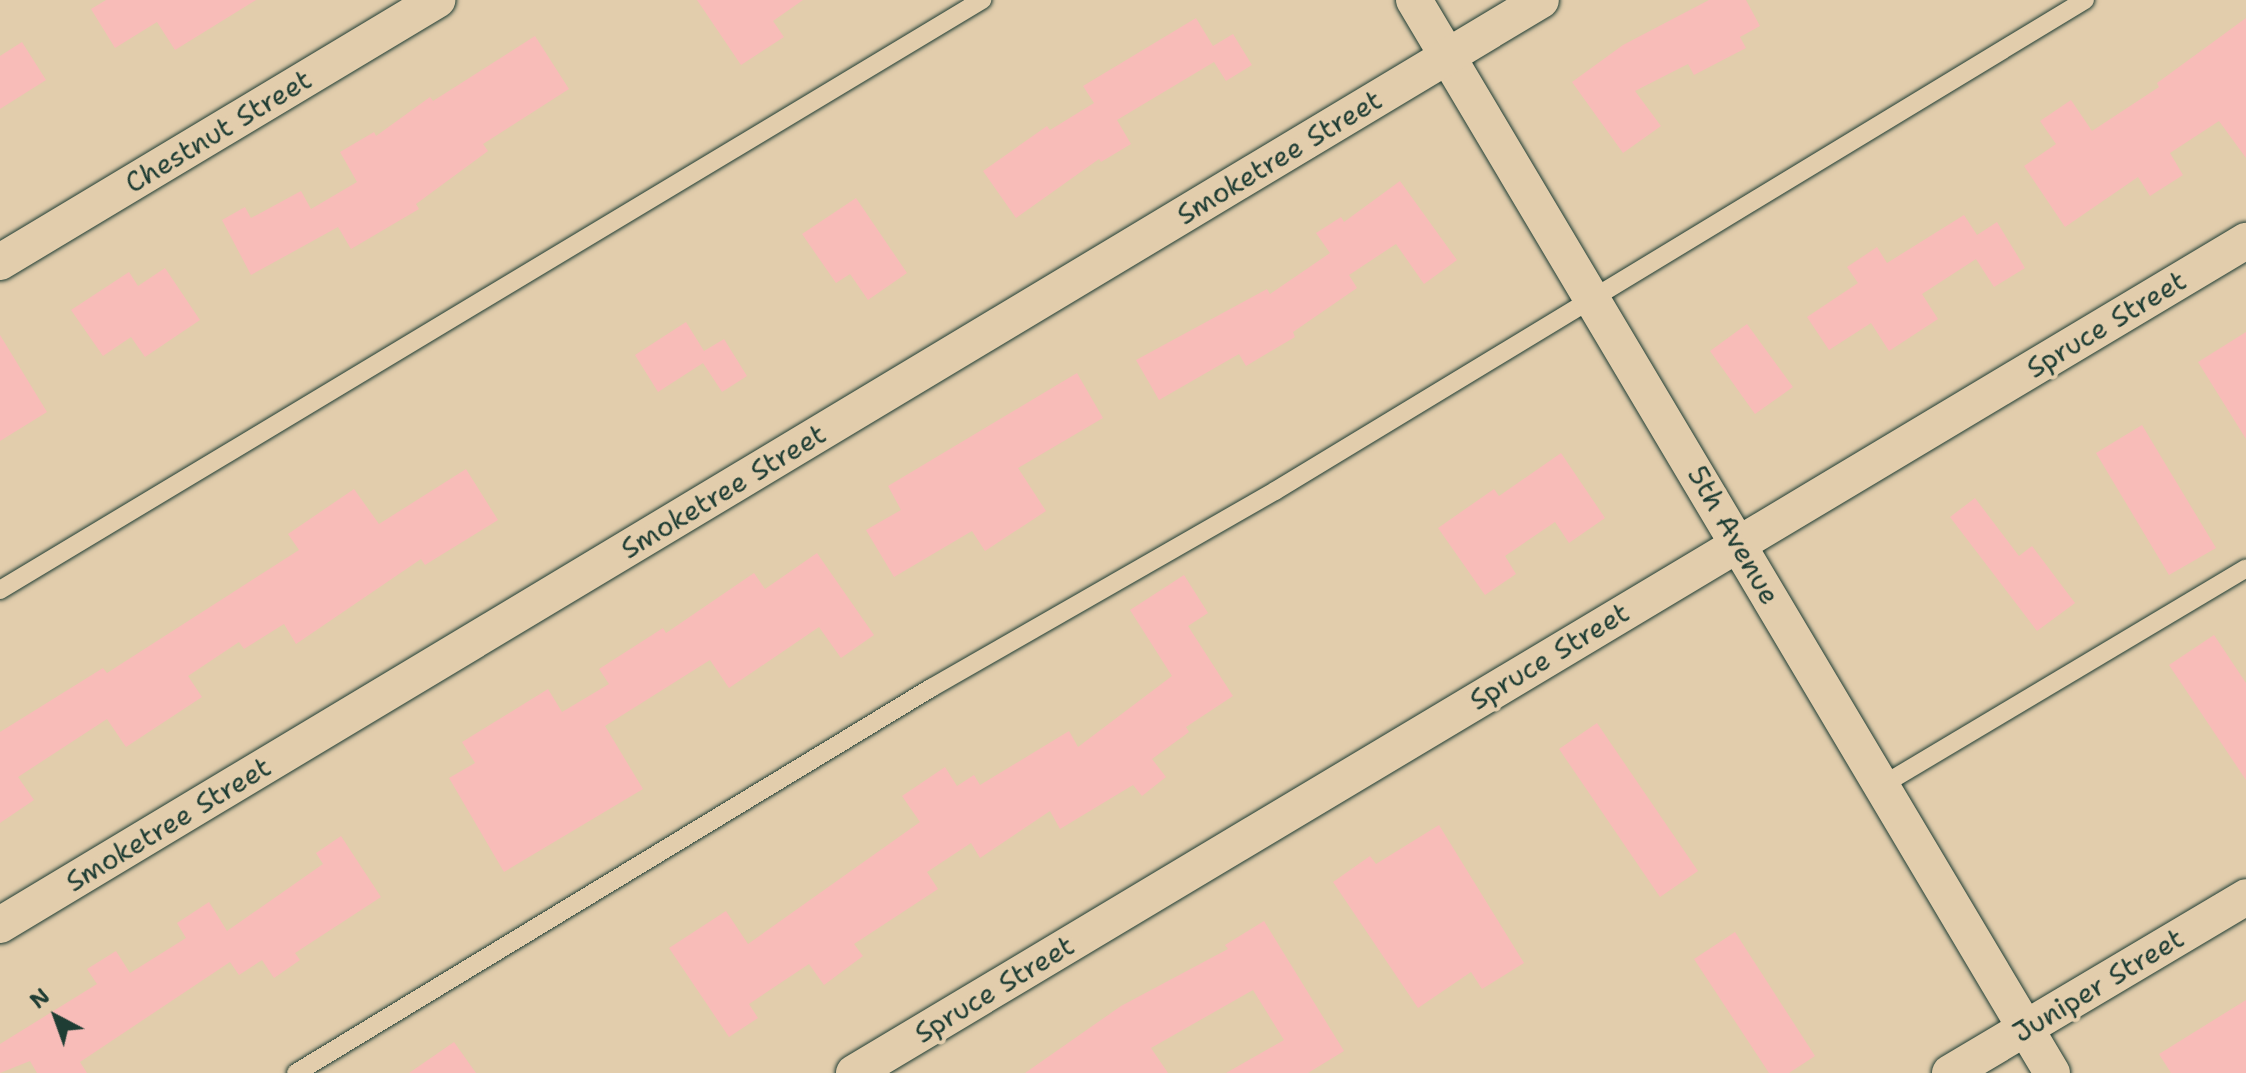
<!DOCTYPE html>
<html>
<head>
<meta charset="utf-8">
<style>
	body { margin:0 }
	#map { position:relative; width:2246px; height:1073px; overflow:hidden; background:#e2cdac; font-family:"Shantell Sans",sans-serif }
	div>[style] { position:absolute }
	.building>* { inset:0; background:#f8bcb8 }
	.roads { filter:drop-shadow(0 0 2px #1f3d34) drop-shadow(0 0 2px #1f3d34) }
	.service>* { height:18px; margin:-9px; padding:0 9px; transform-origin:9px; border-radius:9px; background:#e2cdac }
	.minor>* { height:36px; margin:-18px; padding:0 18px; transform-origin:18px; border-radius:18px; background:#e2cdac }
	span { translate:-50% -50%; white-space:nowrap; text-align:center; line-height:1.15; -webkit-text-stroke:8px #e2cdac; paint-order:stroke }
	.street-label { font-size:28px; color:#1f3d34 }
	.north { position:absolute; left:16px; top:977px; width:80px; height:80px; -webkit-text-stroke:6px #e2cdac; paint-order:stroke; rotate:319deg; font-size:22px; font-weight:700; line-height:32px; text-align:center; color:#1f3d34 }
	.north::after { content:''; display:block; margin:auto; width:28px; height:36px; background:#1f3d34; clip-path:polygon(50% 0,100% 100%,50% 72%,0 100%) }
</style>
</head>
<body>
<div id="map">
	<div class="building">
		<i style="clip-path:polygon(106px 0,256px 0,175px 50px,157px 22px,115px 48px,91px 9px)"></i>
		<i style="clip-path:polygon(697px 0,803px 0,773px 21px,784px 37px,741px 65px)"></i>
		<i style="clip-path:polygon(1709px 0,1746px 0,1760px 26px,1740px 37px,1746px 48px,1694px 75px,1688px 64px,1635px 91px,1661px 126px,1623px 153px,1572px 82px,1623px 45px)"></i>
		<i style="clip-path:polygon(1196px 18px,1213px 46px,1233px 34px,1252px 65px,1226px 81px,1214px 62px,1117px 120px,1131px 144px,1101px 162px,1099px 159px,1016px 218px,983px 171px,1047px 126px,1050px 130px,1094px 103px,1083px 86px)"></i>
		<i style="clip-path:polygon(2246px 18px,2246px 158px,2219px 121px,2170px 153px,2183px 175px,2150px 196px,2138px 177px,2065px 227px,2024px 166px,2056px 144px,2040px 121px,2071px 100px,2092px 131px,2159px 87px,2157px 83px)"></i>
		<i style="clip-path:polygon(535px 36px,569px 89px,483px 144px,488px 151px,416px 204px,419px 209px,351px 249px,338px 227px,251px 275px,222px 220px,245px 207px,251px 218px,301px 191px,311px 209px,357px 182px,340px 152px,374px 132px,376px 136px,430px 97px,433px 101px)"></i>
		<i style="clip-path:polygon(22px 42px,46px 80px,0 109px,0 56px)"></i>
		<i style="clip-path:polygon(1400px 181px,1457px 260px,1424px 284px,1396px 244px,1349px 275px,1357px 288px,1293px 332px,1295px 337px,1246px 366px,1239px 354px,1159px 400px,1136px 360px,1267px 289px,1270px 294px,1330px 253px,1316px 233px,1341px 217px,1344px 222px)"></i>
		<i style="clip-path:polygon(856px 198px,907px 273px,868px 300px,850px 274px,836px 283px,802px 234px)"></i>
		<i style="clip-path:polygon(1964px 215px,1977px 235px,1997px 222px,2025px 268px,1994px 287px,1976px 259px,1922px 294px,1938px 319px,1889px 351px,1871px 323px,1829px 350px,1807px 317px,1858px 283px,1847px 267px,1877px 247px,1887px 263px)"></i>
		<i style="clip-path:polygon(165px 268px,200px 320px,145px 357px,131px 337px,103px 356px,71px 310px,129px 272px,138px 286px)"></i>
		<i style="clip-path:polygon(686px 322px,704px 351px,724px 339px,747px 376px,722px 392px,703px 363px,658px 392px,635px 355px)"></i>
		<i style="clip-path:polygon(1747px 324px,1793px 387px,1755px 414px,1710px 351px)"></i>
		<i style="clip-path:polygon(2246px 332px,2246px 439px,2198px 362px)"></i>
		<i style="clip-path:polygon(0 335px,47px 412px,0 441px)"></i>
		<i style="clip-path:polygon(1077px 373px,1103px 418px,1018px 468px,1046px 511px,985px 551px,972px 531px,894px 577px,866px 530px,901px 510px,888px 486px)"></i>
		<i style="clip-path:polygon(2142px 425px,2216px 548px,2169px 575px,2096px 453px)"></i>
		<i style="clip-path:polygon(1561px 453px,1605px 518px,1569px 543px,1555px 522px,1505px 556px,1516px 574px,1485px 595px,1438px 528px,1494px 489px,1499px 496px)"></i>
		<i style="clip-path:polygon(466px 469px,498px 520px,425px 565px,421px 559px,296px 644px,284px 624px,244px 649px,239px 642px,188px 676px,202px 697px,126px 747px,107px 719px,18px 777px,34px 800px,0 823px,0 732px,103px 668px,107px 673px,299px 550px,288px 534px,354px 489px,379px 524px)"></i>
		<i style="clip-path:polygon(1975px 498px,2019px 556px,2032px 546px,2075px 603px,2037px 631px,1950px 517px)"></i>
		<i style="clip-path:polygon(817px 553px,874px 635px,841px 658px,819px 627px,729px 688px,710px 660px,605px 726px,643px 789px,504px 872px,449px 778px,475px 763px,462px 742px,548px 689px,562px 712px,609px 684px,599px 669px,663px 628px,666px 633px,754px 573px,765px 589px)"></i>
		<i style="clip-path:polygon(1184px 575px,1208px 613px,1188px 626px,1233px 696px,1186px 727px,1189px 732px,1152px 759px,1166px 777px,1142px 796px,1133px 785px,1060px 829px,1050px 811px,980px 858px,971px 843px,927px 872px,938px 889px,854px 944px,863px 956px,824px 985px,809px 964px,749px 1004px,758px 1018px,729px 1037px,669px 948px,726px 911px,748px 944px,920px 822px,902px 796px,945px 767px,957px 786px,974px 775px,980px 785px,1069px 731px,1078px 747px,1172px 676px,1130px 610px)"></i>
		<i style="clip-path:polygon(2214px 635px,2246px 683px,2246px 780px,2169px 665px)"></i>
		<i style="clip-path:polygon(1597px 723px,1698px 871px,1660px 897px,1559px 749px)"></i>
		<i style="clip-path:polygon(1439px 825px,1524px 963px,1482px 989px,1471px 972px,1418px 1008px,1333px 882px,1370px 856px,1376px 864px)"></i>
		<i style="clip-path:polygon(341px 836px,381px 897px,295px 953px,300px 960px,274px 978px,262px 960px,239px 975px,230px 962px,80px 1062px,87px 1073px,37px 1073px,30px 1061px,0 1073px,0 1044px,97px 984px,87px 969px,116px 951px,130px 973px,186px 938px,177px 923px,209px 902px,227px 931px,323px 864px,316px 853px)"></i>
		<i style="clip-path:polygon(1264px 921px,1344px 1051px,1308px 1073px,1226px 1073px,1284px 1040px,1253px 990px,1151px 1048px,1168px 1073px,1025px 1073px,1121px 1006px,1228px 949px,1225px 945px)"></i>
		<i style="clip-path:polygon(1735px 932px,1815px 1056px,1789px 1073px,1769px 1073px,1694px 959px)"></i>
		<i style="clip-path:polygon(2246px 1000px,2246px 1073px,2171px 1073px,2159px 1054px)"></i>
		<i style="clip-path:polygon(454px 1042px,476px 1073px,409px 1073px)"></i>
	</div>
	<div class="roads">
		<div class="service">
			<i style="left:0;top:590px;width:1146px;rotate:-31deg"></i>
			<i style="left:1881px;top:786px;width:425px;rotate:-30.8deg"></i>
			<i style="left:296px;top:1073px;width:743px;rotate:-31.23deg"></i>
			<i style="left:931px;top:688px;width:396px;rotate:-29.8deg"></i>
			<i style="left:1275px;top:491px;width:947px;rotate:-31.22deg"></i>
		</div>
		<div class="minor">
			<i style="left:1414px;top:0;width:1248px;rotate:59.26deg"></i>
			<i style="left:0;top:262px;width:510px;rotate:-30.94deg"></i>
			<i style="left:0;top:925px;width:1797px;rotate:-30.97deg"></i>
			<i style="left:854px;top:1073px;width:1622px;rotate:-30.87deg"></i>
			<i style="left:1950px;top:1073px;width:344px;rotate:-30.7deg"></i>
		</div>
	</div>
	<div class="street-label">
		<span style="left:218px;top:131px;rotate:-31deg">Chestnut Street</span>
		<span style="left:1279px;top:157px;rotate:-31deg">Smoketree Street</span>
		<span style="left:2106px;top:324px;rotate:-31deg">Spruce Street</span>
		<span style="left:723px;top:491px;rotate:-31deg">Smoketree Street</span>
		<span style="left:1734px;top:535px;rotate:60deg">5th Avenue</span>
		<span style="left:1549px;top:656px;rotate:-31deg">Spruce Street</span>
		<span style="left:168px;top:824px;rotate:-31deg">Smoketree Street</span>
		<span style="left:2098px;top:985px;rotate:-31deg">Juniper Street</span>
		<span style="left:994px;top:989px;rotate:-31deg">Spruce Street</span>
	</div>
	<div class="north">N</div>
</div>
</body>
</html>
